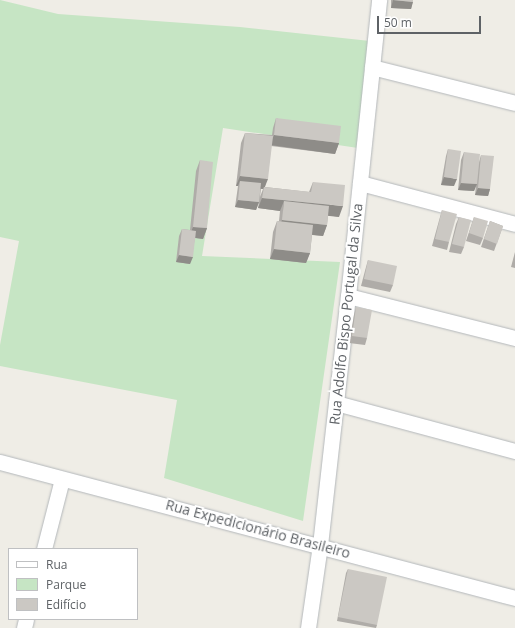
<!DOCTYPE html>
<html>
<head>
<meta charset="utf-8">
<style>
	body { margin:0 }
	#map { position:relative; width:515px; height:628px; overflow:hidden; background:#efede6; font-family:"Open Sans",sans-serif }
	div>[style] { position:absolute }
	.green>* { inset:0; background:#c6e5c4 }
	.roads { filter:drop-shadow(0 0 1px #b3b7ba) drop-shadow(0 0 1px #b3b7ba) }
	.minor>* { height:15px; margin:-7.5px; padding:0 7.5px; transform-origin:7.5px; border-radius:7.5px; background:#fff }
	.wall>* { inset:0; background:#afaca8 }
	.shaded-wall>* { inset:0; background:#8e8c88 }
	.building>* { inset:0; background:#cbc8c3 }
	span { translate:-50% -50%; white-space:nowrap; text-align:center; line-height:1.15; -webkit-text-stroke:4px #fff; paint-order:stroke }
	.street-label { font-size:14px; color:#5e6266 }
	.legend { position:absolute; left:8px; top:548px; width:130px; height:72px; box-sizing:border-box; background:#fff; border:1px solid #bfc0c2; margin:0; padding:5px 7px; list-style:none; font-size:12px; color:#5e6266 }
	.legend li { display:flex; align-items:center; gap:8px; height:20px }
	.legend b { width:20px; border:1px solid #bfc0c2 }
	.scale { position:absolute; left:377px; top:16px; width:104px; height:18px; box-sizing:border-box; border:2px solid #5e6266; border-top:0; padding-left:5px; font-size:12px; line-height:14px; white-space:nowrap; color:#5e6266; -webkit-text-stroke:3px #fff; paint-order:stroke }
</style>
</head>
<body>
<div id="map">
	<div class="green">
		<i style="clip-path:polygon(0 0,58px 14px,240px 27px,370px 41px,358px 148px,223px 128px,202px 256px,340px 262px,303px 521px,164px 478px,177px 400px,0 366px,0 345px,19px 241px,0 237px)"></i>
	</div>
	<div class="roads">
		<div class="minor">
			<i style="left:372px;top:67px;width:147px;rotate:14.1deg"></i>
			<i style="left:360px;top:183px;width:160px;rotate:14.8deg"></i>
			<i style="left:348px;top:296px;width:172px;rotate:14.1deg"></i>
			<i style="left:336px;top:403px;width:185px;rotate:15deg"></i>
			<i style="left:0;top:462px;width:533px;rotate:14.79deg"></i>
			<i style="left:44px;top:549px;width:72px;rotate:-75.6deg"></i>
			<i style="left:24px;top:628px;width:9px;rotate:-77deg"></i>
			<i style="left:308px;top:628px;width:84px;rotate:-81.8deg"></i>
			<i style="left:320px;top:545px;width:251px;rotate:-83.6deg"></i>
			<i style="left:348px;top:296px;width:298px;rotate:-84deg"></i>
		</div>
	</div>
	<div class="wall">
		<i style="clip-path:polygon(391px 0,413px 0,411px 9px,391px 8px)"></i>
		<i style="clip-path:polygon(evenodd,276px 118px,339px 143px,335px 154px,271px 146px,265px 187px,309px 192px,313px 182px,339px 217px,328px 215px,327px 225px,323px 236px,312px 235px,310px 253px,306px 263px,270px 259px,273px 232px,277px 221px,279px 221px,280px 211px,258px 208px,259px 202px,256px 210px,235px 207px,238px 186px,236px 186px,241px 143px,245px 133px,272px 135px,273px 128px,276px 118px,261px 189px,263px 189px,260px 197px,261px 189px)"></i>
		<i style="clip-path:polygon(448px 149px,454px 186px,441px 185px,446px 156px)"></i>
		<i style="clip-path:polygon(464px 152px,479px 162px,481px 155px,490px 189px,488px 196px,475px 195px,476px 185px,474px 191px,458px 190px,461px 160px)"></i>
		<i style="clip-path:polygon(200px 160px,207px 228px,203px 239px,195px 238px,190px 264px,176px 262px,179px 236px,182px 229px,190px 230px,196px 171px)"></i>
		<i style="clip-path:polygon(442px 210px,449px 242px,447px 250px,432px 246px,440px 217px)"></i>
		<i style="clip-path:polygon(459px 217px,464px 247px,461px 254px,449px 252px,456px 224px)"></i>
		<i style="clip-path:polygon(474px 217px,483px 238px,480px 245px,466px 241px)"></i>
		<i style="clip-path:polygon(490px 221px,503px 226px,494px 251px,481px 247px)"></i>
		<i style="clip-path:polygon(515px 252px,515px 268px,511px 267px)"></i>
		<i style="clip-path:polygon(368px 260px,393px 285px,390px 292px,361px 286px,366px 267px)"></i>
		<i style="clip-path:polygon(356px 307px,367px 338px,365px 345px,349px 343px,354px 315px)"></i>
		<i style="clip-path:polygon(348px 569px,377px 625px,376px 628px,337px 621px,346px 573px)"></i>
	</div>
	<div class="shaded-wall">
		<i style="clip-path:polygon(393px 0,413px 2px,411px 9px,391px 8px)"></i>
		<i style="clip-path:polygon(274px 135px,339px 143px,335px 154px,270px 145px)"></i>
		<i style="clip-path:polygon(240px 176px,268px 179px,264px 189px,264px 187px,263px 189px,240px 187px,240px 181px,238px 186px,236px 186px)"></i>
		<i style="clip-path:polygon(444px 177px,457px 179px,454px 186px,441px 185px)"></i>
		<i style="clip-path:polygon(461px 183px,477px 184px,474px 191px,458px 190px)"></i>
		<i style="clip-path:polygon(478px 188px,490px 189px,488px 196px,475px 195px)"></i>
		<i style="clip-path:polygon(262px 198px,343px 206px,339px 217px,283px 211px,284px 201px,280px 211px,258px 208px)"></i>
		<i style="clip-path:polygon(238px 200px,259px 202px,256px 210px,235px 207px)"></i>
		<i style="clip-path:polygon(282px 220px,327px 225px,323px 236px,278px 231px)"></i>
		<i style="clip-path:polygon(193px 227px,207px 228px,203px 239px,189px 237px)"></i>
		<i style="clip-path:polygon(274px 249px,310px 253px,306px 263px,270px 259px)"></i>
		<i style="clip-path:polygon(179px 255px,193px 257px,190px 264px,176px 262px)"></i>
	</div>
	<div class="building">
		<i style="clip-path:polygon(393px 0,413px 0,413px 2px)"></i>
		<i style="clip-path:polygon(276px 118px,341px 126px,339px 143px,274px 135px)"></i>
		<i style="clip-path:polygon(245px 133px,273px 136px,268px 179px,240px 176px)"></i>
		<i style="clip-path:polygon(448px 149px,461px 151px,457px 179px,444px 177px)"></i>
		<i style="clip-path:polygon(464px 152px,480px 154px,477px 184px,461px 183px)"></i>
		<i style="clip-path:polygon(481px 155px,494px 156px,490px 189px,478px 188px)"></i>
		<i style="clip-path:polygon(200px 160px,213px 162px,207px 228px,193px 227px)"></i>
		<i style="clip-path:polygon(240px 181px,261px 183px,259px 202px,238px 200px)"></i>
		<i style="clip-path:polygon(313px 182px,345px 185px,343px 206px,262px 198px,264px 187px,311px 192px)"></i>
		<i style="clip-path:polygon(284px 201px,329px 206px,327px 225px,282px 220px)"></i>
		<i style="clip-path:polygon(442px 210px,457px 214px,449px 242px,435px 239px)"></i>
		<i style="clip-path:polygon(459px 217px,471px 220px,464px 247px,452px 244px)"></i>
		<i style="clip-path:polygon(474px 217px,488px 221px,483px 238px,469px 233px)"></i>
		<i style="clip-path:polygon(277px 221px,313px 225px,310px 253px,274px 249px)"></i>
		<i style="clip-path:polygon(490px 221px,503px 226px,497px 244px,484px 239px)"></i>
		<i style="clip-path:polygon(182px 229px,196px 231px,193px 257px,179px 255px)"></i>
		<i style="clip-path:polygon(368px 260px,397px 266px,393px 285px,364px 279px)"></i>
		<i style="clip-path:polygon(356px 307px,372px 310px,367px 338px,352px 336px)"></i>
		<i style="clip-path:polygon(348px 569px,387px 577px,377px 625px,338px 617px)"></i>
	</div>
	<div class="street-label">
		<span style="left:346px;top:314px;rotate:-84deg">Rua Adolfo Bispo Portugal da Silva</span>
		<span style="left:258px;top:529px;rotate:15deg">Rua Expedicionário Brasileiro</span>
	</div>
	<ul class="legend">
	<li><b style="height:5px;background:#fff"></b>Rua</li>
	<li><b style="height:11px;background:#c6e5c4"></b>Parque</li>
	<li><b style="height:11px;background:#cbc8c3"></b>Edifício</li>
	</ul>
	<div class="scale">50 m</div>
</div>
</body>
</html>
